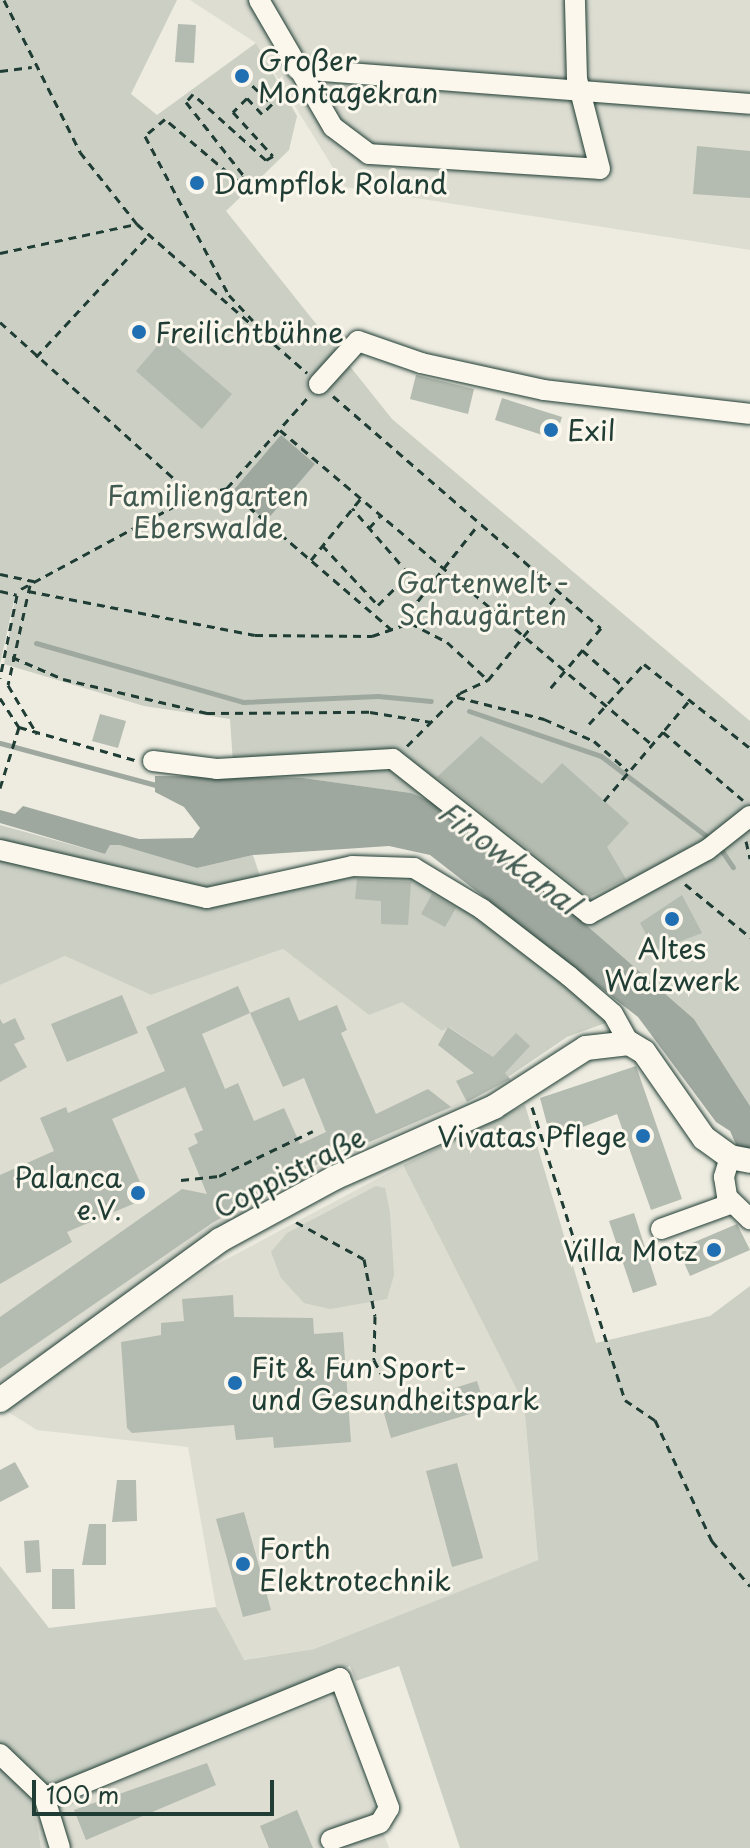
<!DOCTYPE html>
<html>
<head>
<meta charset="utf-8">
<style>
	body { margin:0 }
	#map { position:relative; width:750px; height:1848px; overflow:hidden; background:#eeece1; font-family:"Playpen Sans",sans-serif }
	div>[style] { position:absolute }
	.built>* { inset:0; background:#ddddd2 }
	.green>* { inset:0; background:#cbcfc4 }
	.water>* { inset:0; background:#9fa89f }
	.stream>* { height:5px; margin:-2.5px; padding:0 2.5px; transform-origin:2.5px; border-radius:2.5px; background:#9fa89f }
	.building>* { inset:0; background:#b4bbb0 }
	.path>* { height:3px; margin-top:-1.5px; transform-origin:0; background:repeating-linear-gradient(90deg,#1f3d34 0 8px,transparent 0 14px) }
	.roads { filter:drop-shadow(0 0 2px #1f3d34) drop-shadow(0 0 2px #1f3d34) }
	.minor>* { height:20px; margin:-10px; padding:0 10px; transform-origin:10px; border-radius:10px; background:#fbf7ec }
	.major>* { height:24px; margin:-12px; padding:0 12px; transform-origin:12px; border-radius:12px; background:#fbf7ec }
	.dots>* { width:22px; height:22px; translate:-50% -50%; box-sizing:border-box; border:4px solid #fbf7ec; border-radius:50% }
	span { translate:-50% -50%; white-space:nowrap; text-align:center; line-height:1.15; -webkit-text-stroke:6px #fbf7ec; paint-order:stroke }
	.poi-label { font-size:28px; color:#1f3d34 }
	.left { translate:0 -50%; text-align:left }
	.right { translate:-100% -50%; text-align:right }
	.park-label { font-size:28px; color:#415a51 }
	.street-label { font-size:28px; color:#1f3d34 }
	.water-label { font-size:30px; color:#455d54; font-style:italic }
	.scale { position:absolute; left:32px; top:1780px; width:242px; height:36px; box-sizing:border-box; border:4px solid #1f3d34; border-top:0; padding-left:10px; font-size:24px; line-height:28px; white-space:nowrap; color:#1f3d34; -webkit-text-stroke:6px #fbf7ec; paint-order:stroke }
</style>
</head>
<body>
<div id="map">
	<div class="built">
		<i style="clip-path:polygon(190px 0,750px 0,750px 250px,345px 187px,256px 43px)"></i>
		<i style="clip-path:polygon(283px 949px,369px 1015px,402px 1001px,442px 1031px,448px 1027px,486px 1052px,512px 1081px,292px 1180px,0 1383px,0 985px,65px 956px,151px 995px)"></i>
		<i style="clip-path:polygon(403px 1165px,524px 1404px,538px 1560px,314px 1649px,243px 1660px,216px 1607px,188px 1447px,37px 1430px,5px 1410px,210px 1268px)"></i>
		<i style="clip-path:polygon(332px 1697px,389px 1848px,41px 1848px,35px 1815px)"></i>
	</div>
	<div class="green">
		<i style="clip-path:polygon(0 0,177px 0,131px 94px,157px 115px,256px 43px,297px 116px,289px 150px,226px 211px,392px 419px,750px 721px,750px 1106px,694px 1019px,458px 813px,411px 793px,302px 778px,234px 778px,230px 719px,144px 706px,4px 664px,17px 587px,0 664px)"></i>
		<i style="clip-path:polygon(0 825px,105px 854px,110px 845px,120px 844px,197px 868px,253px 855px,266px 895px,341px 866px,412px 864px,611px 1021px,567px 1037px,508px 1077px,486px 1052px,449px 1027px,442px 1031px,402px 1002px,369px 1015px,283px 949px,151px 995px,65px 956px,0 985px)"></i>
		<i style="clip-path:polygon(525px 1105px,596px 1343px,710px 1316px,750px 1286px,750px 1848px,460px 1848px,399px 1666px,356px 1681px,350px 1666px,32px 1796px,41px 1848px,0 1848px,0 1566px,49px 1628px,216px 1607px,244px 1660px,314px 1649px,538px 1560px,524px 1404px,403px 1165px)"></i>
		<i style="clip-path:polygon(376px 1186px,385px 1188px,390px 1212px,394px 1275px,387px 1299px,330px 1309px,304px 1303px,281px 1278px,271px 1252px,287px 1233px)"></i>
	</div>
	<div class="water">
		<i style="clip-path:polygon(281px 435px,315px 464px,266px 521px,232px 492px)"></i>
		<i style="clip-path:polygon(155px 776px,303px 778px,411px 793px,458px 813px,694px 1019px,750px 1106px,750px 1175px,730px 1131px,716px 1122px,638px 1017px,430px 855px,389px 846px,253px 855px,197px 868px,120px 845px,110px 845px,105px 854px,0 823px,0 810px,15px 814px,23px 806px,139px 839px,193px 838px,200px 828px,184px 807px,155px 792px)"></i>
	</div>
	<div class="stream">
		<i style="left:36px;top:643px;width:215px;rotate:15.9deg"></i>
		<i style="left:243px;top:702px;width:135px;rotate:-2.5deg"></i>
		<i style="left:378px;top:696px;width:53px;rotate:5.4deg"></i>
		<i style="left:469px;top:711px;width:139px;rotate:18.8deg"></i>
		<i style="left:601px;top:756px;width:141px;rotate:37.2deg"></i>
		<i style="left:0;top:743px;width:165px;rotate:15.1deg"></i>
		<i style="left:720px;top:848px;width:23px;rotate:56deg"></i>
	</div>
	<div class="building">
		<i style="clip-path:polygon(178px 24px,196px 25px,194px 63px,175px 62px)"></i>
		<i style="clip-path:polygon(697px 146px,750px 151px,750px 198px,693px 194px)"></i>
		<i style="clip-path:polygon(165px 337px,232px 394px,202px 429px,136px 371px)"></i>
		<i style="clip-path:polygon(416px 375px,474px 389px,468px 414px,410px 399px)"></i>
		<i style="clip-path:polygon(502px 398px,562px 417px,555px 439px,495px 420px)"></i>
		<i style="clip-path:polygon(100px 714px,126px 721px,118px 748px,92px 741px)"></i>
		<i style="clip-path:polygon(481px 736px,542px 784px,562px 763px,629px 823px,607px 847px,626px 879px,589px 897px,437px 777px)"></i>
		<i style="clip-path:polygon(357px 879px,411px 882px,408px 925px,381px 924px,381px 901px,355px 899px)"></i>
		<i style="clip-path:polygon(432px 894px,456px 908px,445px 927px,421px 914px)"></i>
		<i style="clip-path:polygon(682px 895px,702px 933px,655px 951px,640px 923px)"></i>
		<i style="clip-path:polygon(evenodd,238px 986px,250px 1013px,289px 997px,299px 1021px,337px 1005px,347px 1030px,341px 1033px,376px 1114px,428px 1089px,451px 1107px,318px 1164px,212px 1223px,0 1369px,0 1317px,182px 1189px,207px 1194px,188px 1148px,198px 1143px,194px 1134px,203px 1130px,185px 1087px,112px 1119px,147px 1198px,67px 1232px,72px 1242px,0 1284px,0 1175px,54px 1151px,40px 1118px,66px 1107px,68px 1113px,165px 1071px,146px 1027px,238px 986px,250px 1013px,283px 1087px,304px 1078px,326px 1132px,300px 1144px,284px 1108px,254px 1121px,238px 1083px,225px 1089px,202px 1034px,250px 1013px)"></i>
		<i style="clip-path:polygon(122px 995px,138px 1033px,67px 1062px,51px 1024px)"></i>
		<i style="clip-path:polygon(15px 1018px,25px 1039px,14px 1044px,27px 1067px,0 1082px,0 1019px,3px 1024px)"></i>
		<i style="clip-path:polygon(448px 1027px,493px 1057px,516px 1033px,530px 1046px,505px 1073px,510px 1079px,467px 1102px,456px 1081px,474px 1073px,438px 1045px)"></i>
		<i style="clip-path:polygon(636px 1066px,682px 1199px,651px 1210px,617px 1114px,551px 1139px,540px 1098px)"></i>
		<i style="clip-path:polygon(634px 1213px,657px 1285px,633px 1293px,609px 1221px)"></i>
		<i style="clip-path:polygon(737px 1224px,750px 1250px,690px 1276px,678px 1249px)"></i>
		<i style="clip-path:polygon(233px 1295px,234px 1317px,313px 1318px,314px 1334px,343px 1332px,351px 1442px,274px 1448px,273px 1437px,236px 1440px,234px 1425px,132px 1433px,127px 1428px,121px 1342px,161px 1335px,161px 1323px,184px 1321px,182px 1299px)"></i>
		<i style="clip-path:polygon(477px 1381px,486px 1409px,391px 1438px,383px 1410px)"></i>
		<i style="clip-path:polygon(15px 1462px,29px 1487px,0 1502px,0 1470px)"></i>
		<i style="clip-path:polygon(457px 1463px,483px 1558px,452px 1567px,426px 1471px)"></i>
		<i style="clip-path:polygon(117px 1480px,136px 1480px,137px 1521px,112px 1522px)"></i>
		<i style="clip-path:polygon(244px 1512px,271px 1610px,243px 1617px,216px 1519px)"></i>
		<i style="clip-path:polygon(89px 1524px,106px 1524px,106px 1565px,82px 1565px)"></i>
		<i style="clip-path:polygon(39px 1540px,41px 1572px,26px 1573px,24px 1541px)"></i>
		<i style="clip-path:polygon(52px 1569px,74px 1569px,75px 1609px,52px 1609px)"></i>
		<i style="clip-path:polygon(207px 1763px,216px 1785px,86px 1840px,74px 1810px)"></i>
		<i style="clip-path:polygon(297px 1810px,313px 1848px,269px 1848px,260px 1826px)"></i>
	</div>
	<div class="path">
		<i style="left:4px;top:0;width:170px;rotate:63.4deg"></i>
		<i style="left:80px;top:152px;width:92px;rotate:51.6deg"></i>
		<i style="left:137px;top:224px;width:226px;rotate:41.2deg"></i>
		<i style="left:0;top:71px;width:32px;rotate:-7deg"></i>
		<i style="left:242px;top:76px;width:41px;rotate:43deg"></i>
		<i style="left:272px;top:104px;width:14px;rotate:135deg"></i>
		<i style="left:262px;top:114px;width:22px;rotate:-133deg"></i>
		<i style="left:247px;top:98px;width:20px;rotate:135deg"></i>
		<i style="left:233px;top:112px;width:59px;rotate:47.7deg"></i>
		<i style="left:273px;top:156px;width:8px;rotate:150deg"></i>
		<i style="left:266px;top:160px;width:98px;rotate:-137.9deg"></i>
		<i style="left:193px;top:94px;width:11px;rotate:131deg"></i>
		<i style="left:186px;top:102px;width:94px;rotate:51.9deg"></i>
		<i style="left:244px;top:176px;width:8px;rotate:130deg"></i>
		<i style="left:239px;top:182px;width:97px;rotate:-139.6deg"></i>
		<i style="left:165px;top:119px;width:26px;rotate:140deg"></i>
		<i style="left:145px;top:136px;width:180px;rotate:62.2deg"></i>
		<i style="left:229px;top:295px;width:35px;rotate:47deg"></i>
		<i style="left:0;top:253px;width:140px;rotate:-12deg"></i>
		<i style="left:0;top:322px;width:260px;rotate:42deg"></i>
		<i style="left:36px;top:357px;width:168px;rotate:-47.2deg"></i>
		<i style="left:333px;top:396px;width:354px;rotate:40.9deg"></i>
		<i style="left:601px;top:628px;width:82px;rotate:130.1deg"></i>
		<i style="left:280px;top:430px;width:487px;rotate:40.2deg"></i>
		<i style="left:227px;top:488px;width:216px;rotate:40.7deg"></i>
		<i style="left:369px;top:528px;width:16px;rotate:-47deg"></i>
		<i style="left:322px;top:545px;width:82px;rotate:47deg"></i>
		<i style="left:378px;top:605px;width:44px;rotate:-45deg"></i>
		<i style="left:409px;top:574px;width:87px;rotate:-130.8deg"></i>
		<i style="left:311px;top:560px;width:80px;rotate:-51.1deg"></i>
		<i style="left:0;top:574px;width:35px;rotate:12deg"></i>
		<i style="left:30px;top:585px;width:102px;rotate:102.4deg"></i>
		<i style="left:8px;top:685px;width:57px;rotate:59.4deg"></i>
		<i style="left:21px;top:589px;width:196px;rotate:-28.4deg"></i>
		<i style="left:193px;top:496px;width:35px;rotate:-13deg"></i>
		<i style="left:227px;top:488px;width:123px;rotate:-48.3deg"></i>
		<i style="left:0;top:591px;width:17px;rotate:13deg"></i>
		<i style="left:17px;top:595px;width:85px;rotate:101.6deg"></i>
		<i style="left:28px;top:591px;width:231px;rotate:11deg"></i>
		<i style="left:255px;top:635px;width:117px;rotate:0.5deg"></i>
		<i style="left:372px;top:636px;width:40px;rotate:-18.9deg"></i>
		<i style="left:410px;top:623px;width:42px;rotate:27.2deg"></i>
		<i style="left:447px;top:642px;width:56px;rotate:42.8deg"></i>
		<i style="left:410px;top:623px;width:11px;rotate:-95deg"></i>
		<i style="left:409px;top:612px;width:111px;rotate:-51.6deg"></i>
		<i style="left:582px;top:650px;width:56px;rotate:41.4deg"></i>
		<i style="left:12px;top:657px;width:56px;rotate:23.3deg"></i>
		<i style="left:63px;top:679px;width:148px;rotate:13.3deg"></i>
		<i style="left:207px;top:713px;width:163px;rotate:-0.4deg"></i>
		<i style="left:370px;top:712px;width:62px;rotate:9.3deg"></i>
		<i style="left:457px;top:697px;width:90px;rotate:14.2deg"></i>
		<i style="left:544px;top:719px;width:55px;rotate:23.7deg"></i>
		<i style="left:594px;top:741px;width:45px;rotate:41.4deg"></i>
		<i style="left:0;top:698px;width:35px;rotate:57deg"></i>
		<i style="left:19px;top:727px;width:64px;rotate:107.3deg"></i>
		<i style="left:688px;top:702px;width:39px;rotate:130deg"></i>
		<i style="left:663px;top:732px;width:105px;rotate:40.4deg"></i>
		<i style="left:589px;top:724px;width:81px;rotate:-47.5deg"></i>
		<i style="left:644px;top:664px;width:135px;rotate:38.4deg"></i>
		<i style="left:19px;top:727px;width:124px;rotate:15.9deg"></i>
		<i style="left:407px;top:746px;width:75px;rotate:-45deg"></i>
		<i style="left:460px;top:693px;width:31px;rotate:-25deg"></i>
		<i style="left:488px;top:680px;width:111px;rotate:-50.9deg"></i>
		<i style="left:604px;top:801px;width:91px;rotate:-49.5deg"></i>
		<i style="left:746px;top:841px;width:18px;rotate:77deg"></i>
		<i style="left:685px;top:884px;width:84px;rotate:39.2deg"></i>
		<i style="left:532px;top:1107px;width:307px;rotate:72.4deg"></i>
		<i style="left:625px;top:1400px;width:36px;rotate:34deg"></i>
		<i style="left:655px;top:1420px;width:134px;rotate:64.8deg"></i>
		<i style="left:712px;top:1541px;width:59px;rotate:49.8deg"></i>
		<i style="left:181px;top:1180px;width:38px;rotate:-6deg"></i>
		<i style="left:219px;top:1176px;width:104px;rotate:-25.6deg"></i>
		<i style="left:296px;top:1222px;width:77px;rotate:28.6deg"></i>
		<i style="left:364px;top:1259px;width:58px;rotate:79.1deg"></i>
		<i style="left:375px;top:1316px;width:44px;rotate:91.3deg"></i>
		<i style="left:374px;top:1360px;width:17px;rotate:62deg"></i>
	</div>
	<div class="roads">
		<div class="minor">
			<i style="left:259px;top:0;width:147px;rotate:59.8deg"></i>
			<i style="left:333px;top:127px;width:45px;rotate:36.9deg"></i>
			<i style="left:369px;top:154px;width:231px;rotate:3.7deg"></i>
			<i style="left:600px;top:169px;width:93px;rotate:-104.3deg"></i>
			<i style="left:577px;top:79px;width:79px;rotate:-91.5deg"></i>
			<i style="left:297px;top:69px;width:454px;rotate:4.4deg"></i>
			<i style="left:319px;top:384px;width:58px;rotate:-47.8deg"></i>
			<i style="left:358px;top:341px;width:67px;rotate:19.2deg"></i>
			<i style="left:421px;top:363px;width:126px;rotate:12.4deg"></i>
			<i style="left:544px;top:390px;width:207px;rotate:6.6deg"></i>
			<i style="left:153px;top:761px;width:64px;rotate:7.1deg"></i>
			<i style="left:217px;top:769px;width:176px;rotate:-3.3deg"></i>
			<i style="left:393px;top:759px;width:250px;rotate:38.3deg"></i>
			<i style="left:589px;top:914px;width:134px;rotate:-28.5deg"></i>
			<i style="left:707px;top:850px;width:55px;rotate:-38.3deg"></i>
			<i style="left:0;top:850px;width:212px;rotate:13.1deg"></i>
			<i style="left:207px;top:898px;width:148px;rotate:-12.4deg"></i>
			<i style="left:352px;top:866px;width:62px;rotate:1.8deg"></i>
			<i style="left:414px;top:868px;width:79px;rotate:31.1deg"></i>
			<i style="left:482px;top:909px;width:110px;rotate:37.6deg"></i>
			<i style="left:569px;top:976px;width:58px;rotate:40.8deg"></i>
			<i style="left:613px;top:1014px;width:33px;rotate:61deg"></i>
			<i style="left:730px;top:1157px;width:21px;rotate:107deg"></i>
			<i style="left:724px;top:1177px;width:20px;rotate:81deg"></i>
			<i style="left:727px;top:1197px;width:32px;rotate:44deg"></i>
			<i style="left:661px;top:1229px;width:73px;rotate:-19.9deg"></i>
			<i style="left:0;top:1754px;width:61px;rotate:43.7deg"></i>
			<i style="left:44px;top:1796px;width:11px;rotate:-5deg"></i>
			<i style="left:55px;top:1795px;width:308px;rotate:-22.3deg"></i>
			<i style="left:340px;top:1678px;width:139px;rotate:69.3deg"></i>
			<i style="left:389px;top:1808px;width:17px;rotate:121deg"></i>
			<i style="left:380px;top:1823px;width:52px;rotate:160.9deg"></i>
			<i style="left:44px;top:1796px;width:54px;rotate:72.9deg"></i>
		</div>
		<div class="major">
			<i style="left:0;top:1400px;width:272px;rotate:-36deg"></i>
			<i style="left:220px;top:1240px;width:130px;rotate:-28.5deg"></i>
			<i style="left:334px;top:1178px;width:175px;rotate:-23.9deg"></i>
			<i style="left:494px;top:1107px;width:109px;rotate:-32.7deg"></i>
			<i style="left:586px;top:1048px;width:43px;rotate:-6.6deg"></i>
			<i style="left:629px;top:1043px;width:17px;rotate:31deg"></i>
			<i style="left:644px;top:1052px;width:105px;rotate:55.1deg"></i>
			<i style="left:704px;top:1138px;width:32px;rotate:36deg"></i>
			<i style="left:730px;top:1157px;width:20px;rotate:11deg"></i>
		</div>
	</div>
	<div class="dots">
		<i style="left:242px;top:76px;background:#1f6fb2"></i>
		<i style="left:197px;top:183px;background:#1f6fb2"></i>
		<i style="left:139px;top:332px;background:#1f6fb2"></i>
		<i style="left:551px;top:430px;background:#1f6fb2"></i>
		<i style="left:672px;top:919px;background:#1f6fb2"></i>
		<i style="left:643px;top:1136px;background:#1f6fb2"></i>
		<i style="left:138px;top:1193px;background:#1f6fb2"></i>
		<i style="left:714px;top:1250px;background:#1f6fb2"></i>
		<i style="left:235px;top:1383px;background:#1f6fb2"></i>
		<i style="left:243px;top:1564px;background:#1f6fb2"></i>
	</div>
	<div class="poi-label">
		<span class="left" style="left:258px;top:76px">Großer<br>Montagekran</span>
		<span class="left" style="left:213px;top:183px">Dampflok Roland</span>
		<span class="left" style="left:155px;top:332px">Freilichtbühne</span>
		<span class="left" style="left:567px;top:430px">Exil</span>
		<span style="left:672px;top:964px">Altes<br>Walzwerk</span>
		<span class="right" style="left:627px;top:1136px">Vivatas Pflege</span>
		<span class="right" style="left:122px;top:1193px">Palanca<br>e.V.</span>
		<span class="right" style="left:698px;top:1250px">Villa Motz</span>
		<span class="left" style="left:251px;top:1383px">Fit &amp; Fun Sport-<br>und Gesundheitspark</span>
		<span class="left" style="left:259px;top:1564px">Forth<br>Elektrotechnik</span>
	</div>
	<div class="park-label">
		<span style="left:208px;top:511px">Familiengarten<br>Eberswalde</span>
		<span style="left:483px;top:598px">Gartenwelt -<br>Schaugärten</span>
	</div>
	<div class="street-label">
		<span style="left:289px;top:1172px;rotate:-27deg">Coppistraße</span>
	</div>
	<div class="water-label">
		<span style="left:509px;top:857px;rotate:37deg">Finowkanal</span>
	</div>
	<div class="scale">100 m</div>
</div>
</body>
</html>
